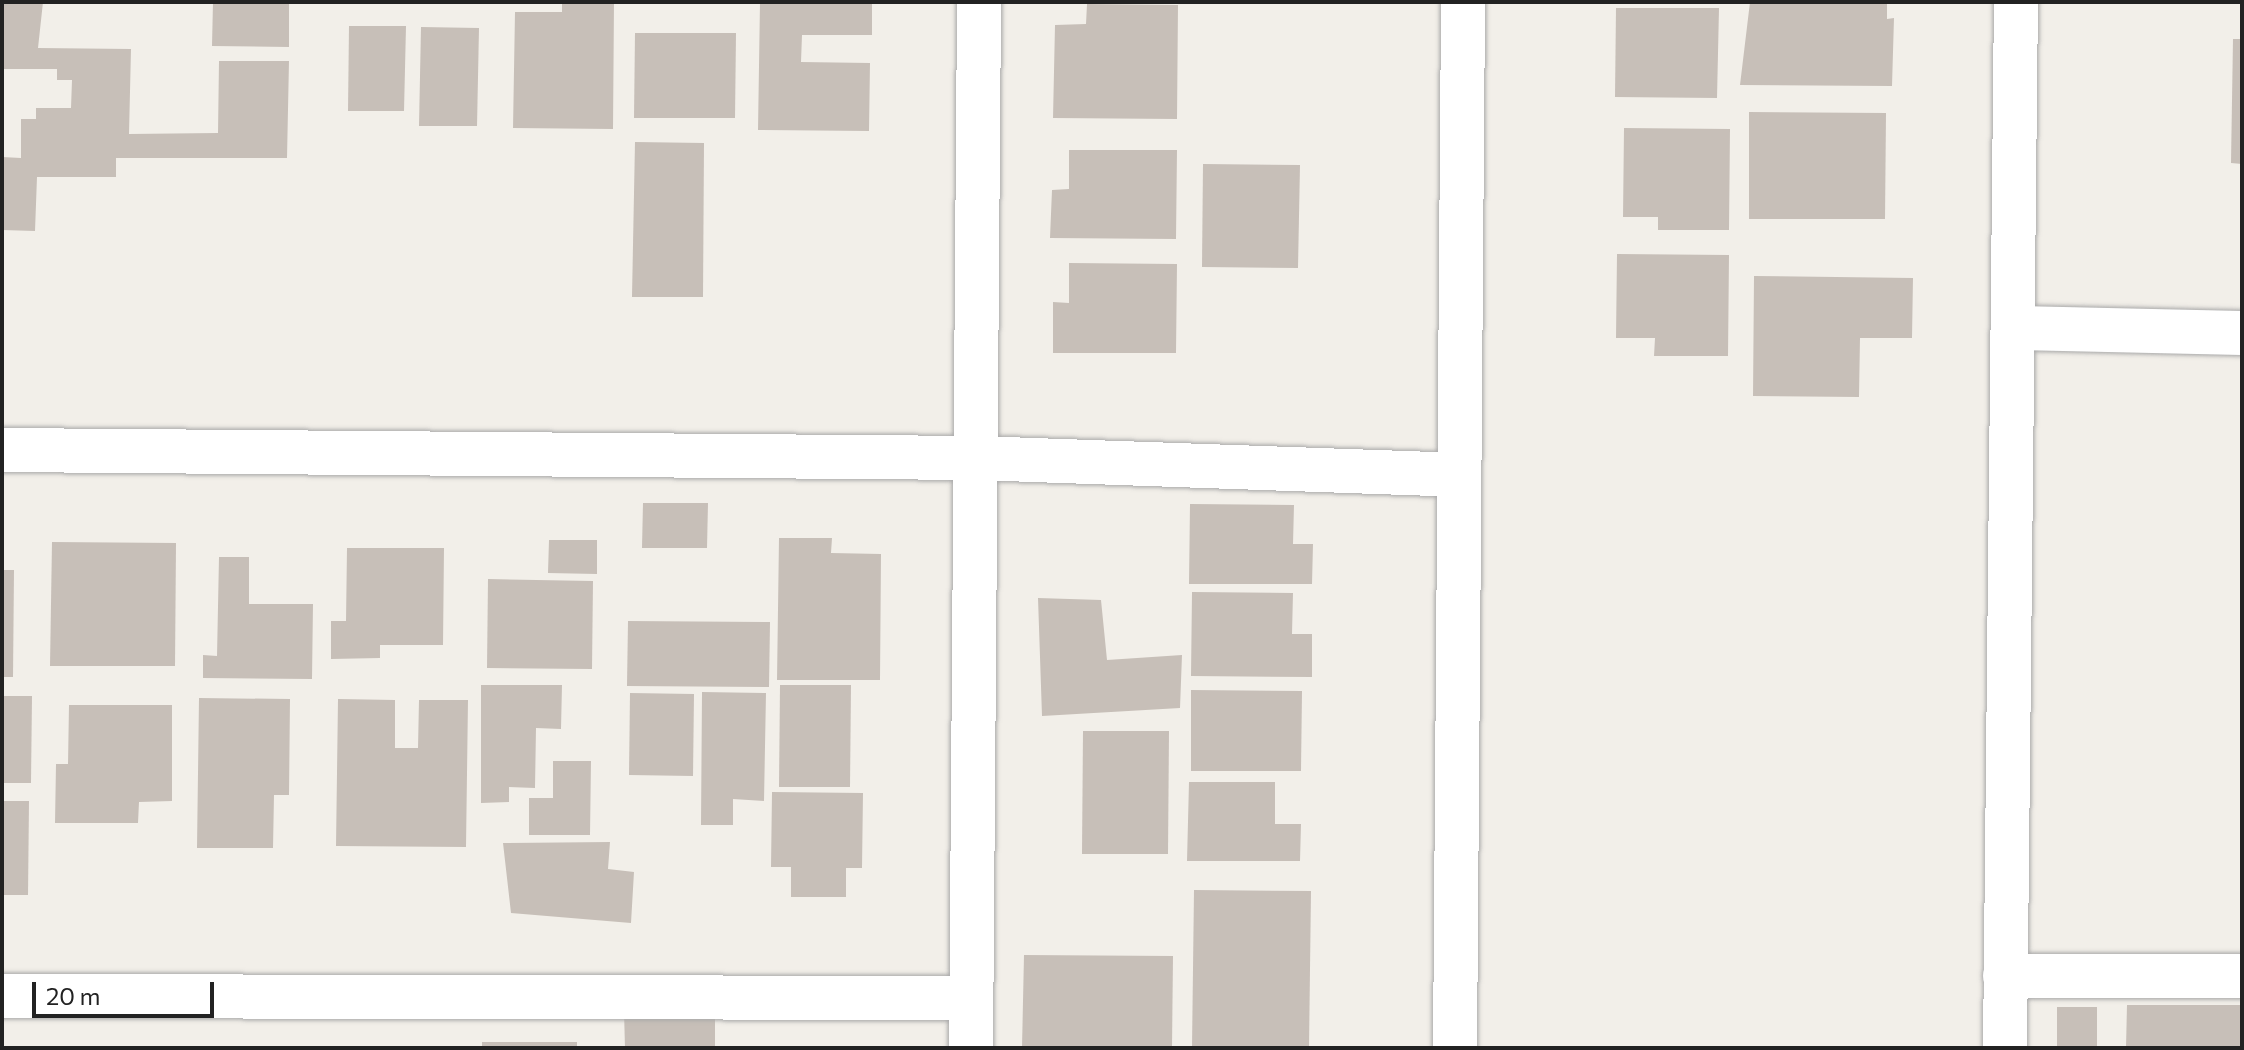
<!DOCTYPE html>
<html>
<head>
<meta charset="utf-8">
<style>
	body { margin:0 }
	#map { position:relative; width:2244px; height:1050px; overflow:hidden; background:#f2efe9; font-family:Commissioner,sans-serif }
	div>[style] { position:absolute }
	.building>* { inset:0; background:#c7bfb8 }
	.roads { filter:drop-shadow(0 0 2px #a9a9a9) drop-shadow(0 0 2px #a9a9a9) }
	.minor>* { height:44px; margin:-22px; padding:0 22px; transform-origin:22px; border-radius:22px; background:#fff }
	span { translate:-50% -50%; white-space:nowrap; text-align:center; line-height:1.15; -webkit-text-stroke:7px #fff; paint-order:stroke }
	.frame { position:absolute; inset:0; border:4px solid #222; pointer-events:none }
	.scale { position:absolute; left:32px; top:982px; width:182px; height:36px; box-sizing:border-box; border:4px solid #222; border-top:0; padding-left:10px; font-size:24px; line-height:28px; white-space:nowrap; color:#222; -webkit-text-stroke:6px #fff; paint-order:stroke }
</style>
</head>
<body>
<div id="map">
	<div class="building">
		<i style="clip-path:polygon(2px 2px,43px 2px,38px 48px,131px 49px,129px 134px,218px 133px,219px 61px,289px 61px,287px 158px,116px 158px,116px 177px,37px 177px,35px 231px,2px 230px,2px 157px,21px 158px,21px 119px,36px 119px,36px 108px,71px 108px,72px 80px,57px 80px,57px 69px,2px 69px)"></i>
		<i style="clip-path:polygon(213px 2px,289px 2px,289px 47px,212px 46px)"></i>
		<i style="clip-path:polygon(562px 2px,614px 2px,613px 129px,513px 128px,515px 12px,562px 12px)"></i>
		<i style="clip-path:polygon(760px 2px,872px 2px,872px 35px,802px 35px,801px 62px,870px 63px,869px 131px,758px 130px)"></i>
		<i style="clip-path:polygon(1750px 2px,1887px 2px,1887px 19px,1894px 18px,1892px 86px,1740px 85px)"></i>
		<i style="clip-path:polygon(1087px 4px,1178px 5px,1177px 119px,1053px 118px,1055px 25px,1086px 24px)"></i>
		<i style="clip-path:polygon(1616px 8px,1719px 8px,1717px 98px,1615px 97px)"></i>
		<i style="clip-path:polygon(349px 26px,406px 26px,404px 111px,348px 111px)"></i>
		<i style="clip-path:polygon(421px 27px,479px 28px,477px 126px,419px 126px)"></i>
		<i style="clip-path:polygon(635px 33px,736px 33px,735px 118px,634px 118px)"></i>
		<i style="clip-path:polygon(2233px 39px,2242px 39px,2242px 164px,2231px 163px)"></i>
		<i style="clip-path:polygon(1749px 112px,1886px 113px,1885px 219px,1749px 219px)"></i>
		<i style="clip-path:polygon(1624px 128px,1730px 129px,1729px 230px,1658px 230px,1658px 217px,1623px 217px)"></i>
		<i style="clip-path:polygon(635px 142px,704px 143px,703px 297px,632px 297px)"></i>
		<i style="clip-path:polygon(1069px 150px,1177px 150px,1176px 239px,1050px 238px,1052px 190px,1069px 189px)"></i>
		<i style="clip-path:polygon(1203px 164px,1300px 165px,1298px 268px,1202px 267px)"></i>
		<i style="clip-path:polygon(1617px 254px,1729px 255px,1728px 356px,1654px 356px,1655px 338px,1616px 338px)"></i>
		<i style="clip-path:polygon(1069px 263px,1177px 264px,1176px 353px,1053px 353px,1053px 302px,1069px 303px)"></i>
		<i style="clip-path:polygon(1754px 276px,1913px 278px,1912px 338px,1860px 338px,1859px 397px,1753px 396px)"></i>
		<i style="clip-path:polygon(643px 503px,708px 503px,707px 548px,642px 548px)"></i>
		<i style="clip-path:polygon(1190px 504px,1294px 505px,1293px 544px,1313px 544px,1312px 584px,1189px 584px)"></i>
		<i style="clip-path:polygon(779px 538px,832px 538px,831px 553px,881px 554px,880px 680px,777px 680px)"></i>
		<i style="clip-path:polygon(549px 540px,597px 540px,597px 574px,548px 573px)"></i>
		<i style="clip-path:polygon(52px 542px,176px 543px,175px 666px,50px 666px)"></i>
		<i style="clip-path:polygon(347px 548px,444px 548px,443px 645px,380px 645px,380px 658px,331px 659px,331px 621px,346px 621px)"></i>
		<i style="clip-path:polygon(219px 557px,249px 557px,249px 604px,313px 604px,312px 679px,203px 678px,203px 655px,217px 656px)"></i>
		<i style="clip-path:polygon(2px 570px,14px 570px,13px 677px,2px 677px)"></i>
		<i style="clip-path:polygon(488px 579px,593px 581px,592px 669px,487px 668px)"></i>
		<i style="clip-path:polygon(1192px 592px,1293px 593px,1292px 634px,1312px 634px,1312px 677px,1191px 676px)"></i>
		<i style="clip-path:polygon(1038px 598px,1101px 600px,1107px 660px,1182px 655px,1180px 708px,1042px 716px)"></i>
		<i style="clip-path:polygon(628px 621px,770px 622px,769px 687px,627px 686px)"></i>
		<i style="clip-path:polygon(481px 685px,562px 685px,561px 729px,536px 728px,535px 788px,509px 787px,509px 802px,481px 803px)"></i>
		<i style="clip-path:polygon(780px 685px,851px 685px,850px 787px,779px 787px)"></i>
		<i style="clip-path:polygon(1191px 690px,1302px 691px,1301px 771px,1191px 771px)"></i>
		<i style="clip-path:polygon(702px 692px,766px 693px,764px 801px,733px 799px,733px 825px,701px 825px)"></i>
		<i style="clip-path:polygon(630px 693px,694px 694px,693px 776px,629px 775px)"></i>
		<i style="clip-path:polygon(2px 696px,32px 696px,31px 783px,2px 783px)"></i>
		<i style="clip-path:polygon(199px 698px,290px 699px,289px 795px,274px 795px,273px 848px,197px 848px)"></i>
		<i style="clip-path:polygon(338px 699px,395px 700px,395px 748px,418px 748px,419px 700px,468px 700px,466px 847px,336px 846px)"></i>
		<i style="clip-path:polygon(69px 705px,172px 705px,172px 801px,139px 802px,138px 823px,55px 823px,56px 764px,68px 764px)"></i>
		<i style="clip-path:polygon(1083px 731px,1169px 731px,1168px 854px,1082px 854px)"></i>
		<i style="clip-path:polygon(553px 761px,591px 761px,590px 835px,529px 835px,529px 798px,553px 798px)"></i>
		<i style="clip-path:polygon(1189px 782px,1275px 782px,1275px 824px,1301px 824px,1300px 861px,1187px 861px)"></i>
		<i style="clip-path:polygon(772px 792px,863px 793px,862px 868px,846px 868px,846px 897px,791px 897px,791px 867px,771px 867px)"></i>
		<i style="clip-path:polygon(2px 801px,29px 801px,28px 895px,2px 895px)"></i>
		<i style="clip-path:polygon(610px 842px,608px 869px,634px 872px,631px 923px,511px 913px,503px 843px)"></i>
		<i style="clip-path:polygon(1194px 890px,1311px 891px,1309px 1048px,1192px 1048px)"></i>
		<i style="clip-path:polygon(1024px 955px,1173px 956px,1172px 1048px,1022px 1048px)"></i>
		<i style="clip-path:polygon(2127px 1005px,2242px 1005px,2242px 1048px,2126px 1048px)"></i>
		<i style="clip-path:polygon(2057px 1007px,2097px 1007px,2097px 1048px,2057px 1048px)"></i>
		<i style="clip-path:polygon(624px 1011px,715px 1012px,715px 1048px,625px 1048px)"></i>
		<i style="clip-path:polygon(482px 1042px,577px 1042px,577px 1048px,482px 1048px)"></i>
	</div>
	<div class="roads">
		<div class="minor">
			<i style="left:2018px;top:328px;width:224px;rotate:1.3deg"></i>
			<i style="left:2px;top:450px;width:974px;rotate:0.47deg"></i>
			<i style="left:976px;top:458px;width:483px;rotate:2deg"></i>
			<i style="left:2005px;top:976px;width:237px"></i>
			<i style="left:2px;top:996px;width:969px;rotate:0.12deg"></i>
			<i style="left:971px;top:1048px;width:1046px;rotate:-89.56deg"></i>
			<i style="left:1455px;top:1048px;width:1046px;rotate:-89.56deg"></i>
			<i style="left:2005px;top:1048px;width:1046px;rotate:-89.4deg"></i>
		</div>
	</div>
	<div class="frame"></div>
	<div class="scale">20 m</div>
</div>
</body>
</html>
